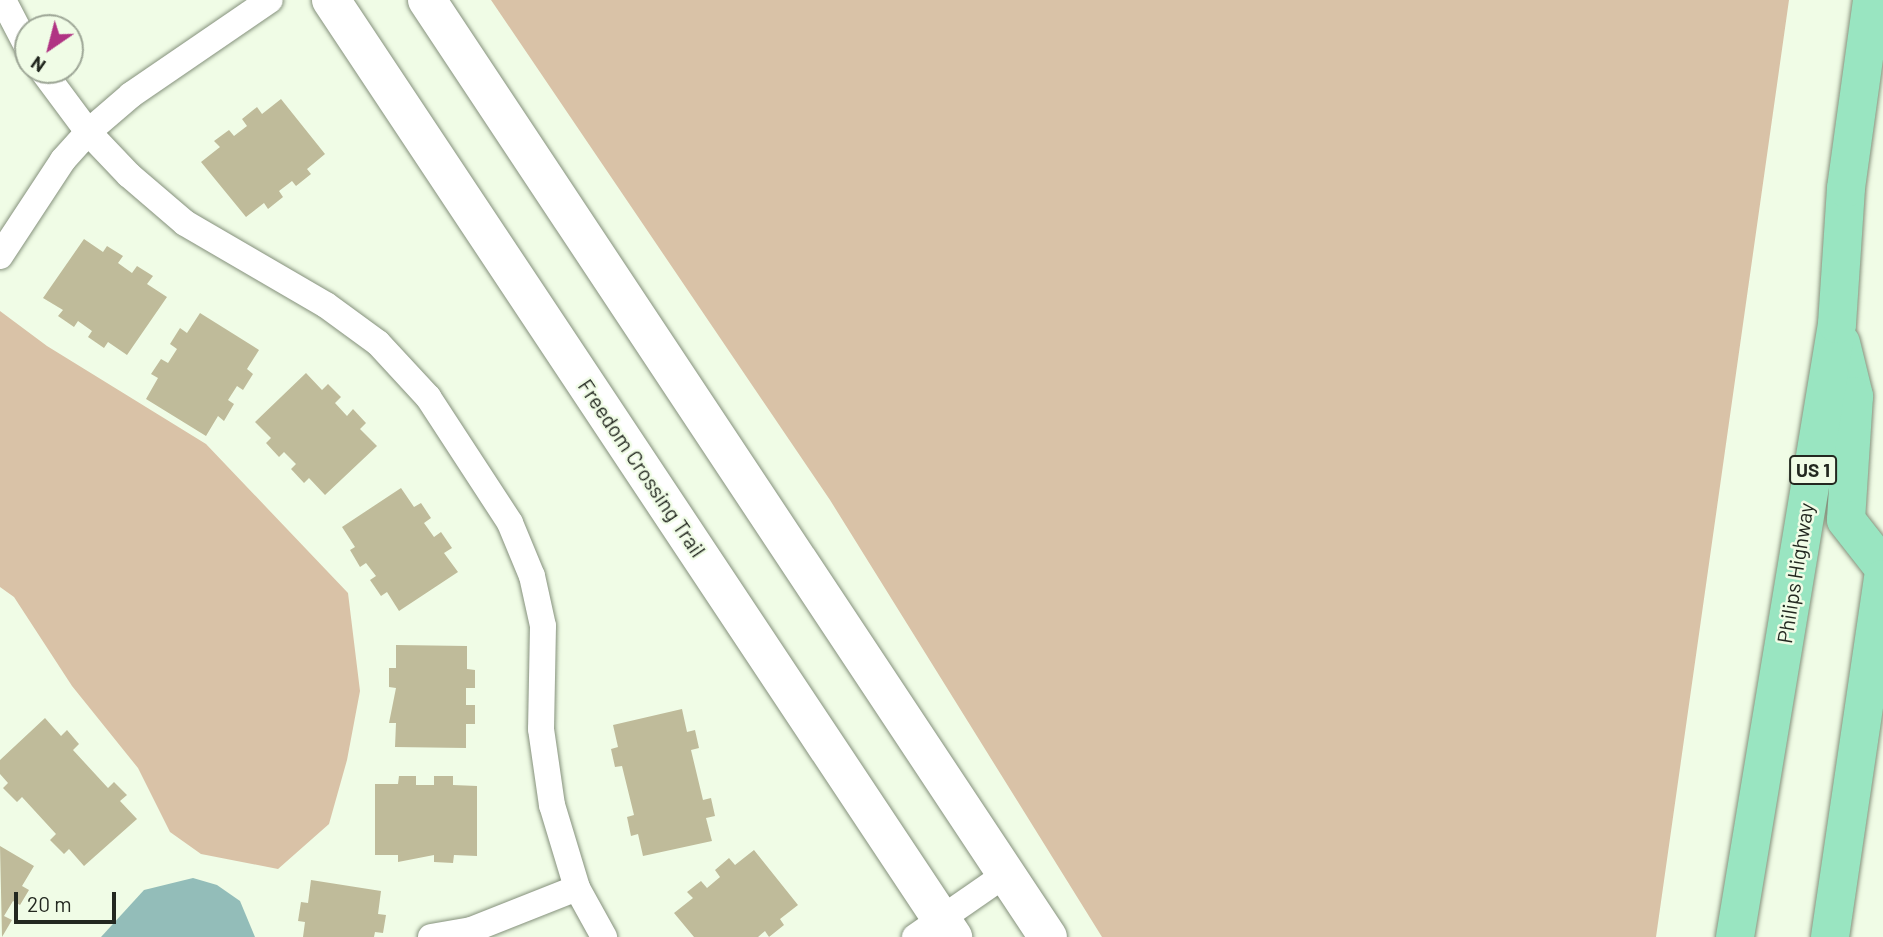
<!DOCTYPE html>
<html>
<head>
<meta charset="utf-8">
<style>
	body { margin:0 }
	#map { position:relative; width:1883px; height:937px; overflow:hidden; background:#f0fce6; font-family:Barlow,sans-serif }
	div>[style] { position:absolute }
	.forest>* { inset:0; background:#d9c2a7 }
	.water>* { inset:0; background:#93bdb9 }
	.building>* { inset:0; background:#bfbb9a }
	.roads { filter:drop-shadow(0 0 2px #85917c) drop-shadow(0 0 2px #85917c) }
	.street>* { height:26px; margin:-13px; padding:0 13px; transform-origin:13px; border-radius:13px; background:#fff }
	.secondary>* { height:38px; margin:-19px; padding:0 19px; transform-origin:19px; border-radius:19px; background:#fff }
	.primary>* { height:38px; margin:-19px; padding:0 19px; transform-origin:19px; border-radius:19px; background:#99e5c1 }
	span { translate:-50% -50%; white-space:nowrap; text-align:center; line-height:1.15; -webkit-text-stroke:5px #f0fce6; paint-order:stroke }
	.shield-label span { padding:2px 5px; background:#f0fce6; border:2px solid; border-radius:5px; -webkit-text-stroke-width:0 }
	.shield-label { font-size:19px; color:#232820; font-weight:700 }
	.street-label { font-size:21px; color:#232820 }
	.north { position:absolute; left:14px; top:14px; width:70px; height:70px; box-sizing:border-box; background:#f0fce6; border:2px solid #9ea797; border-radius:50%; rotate:215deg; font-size:19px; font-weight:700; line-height:28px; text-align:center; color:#232820 }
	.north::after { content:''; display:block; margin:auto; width:24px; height:32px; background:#b03383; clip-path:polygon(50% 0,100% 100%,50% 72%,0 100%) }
	.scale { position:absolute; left:14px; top:892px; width:102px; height:32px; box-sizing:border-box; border:4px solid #232820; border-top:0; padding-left:9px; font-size:21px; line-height:24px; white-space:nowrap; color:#232820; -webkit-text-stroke:5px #f0fce6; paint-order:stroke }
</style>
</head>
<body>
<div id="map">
	<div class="forest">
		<i style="clip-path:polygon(491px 0,1789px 0,1656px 937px,1102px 937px,830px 500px)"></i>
		<i style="clip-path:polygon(0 311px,47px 346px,206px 444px,348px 593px,360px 691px,347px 760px,329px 824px,278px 869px,201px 854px,170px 832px,138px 768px,72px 686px,14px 597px,0 587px)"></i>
	</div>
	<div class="water">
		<i style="clip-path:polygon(193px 878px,217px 885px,240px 901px,255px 937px,101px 937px,144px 890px)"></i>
	</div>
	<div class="building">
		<i style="clip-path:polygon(281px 99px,325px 154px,307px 169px,311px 174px,296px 186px,292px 181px,279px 191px,283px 197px,268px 209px,264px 203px,246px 217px,201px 162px,220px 147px,214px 141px,229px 130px,234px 136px,247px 126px,242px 119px,257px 107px,262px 114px)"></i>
		<i style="clip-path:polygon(84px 239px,103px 252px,107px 246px,123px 256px,118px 263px,132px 273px,137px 266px,153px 276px,147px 284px,167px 297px,127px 355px,108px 342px,104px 348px,88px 337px,92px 331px,78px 321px,74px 327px,58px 316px,63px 310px,43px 298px)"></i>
		<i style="clip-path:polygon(200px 313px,259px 350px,247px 369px,253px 374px,243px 390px,237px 386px,228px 400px,234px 404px,224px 421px,218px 416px,206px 436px,146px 399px,158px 378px,151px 374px,161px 359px,168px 363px,177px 349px,170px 344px,180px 328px,187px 333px)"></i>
		<i style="clip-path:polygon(306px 373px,322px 390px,328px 384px,341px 397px,335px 403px,347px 416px,353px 409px,366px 423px,360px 429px,377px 446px,325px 495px,309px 478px,304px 483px,291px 469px,296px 464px,284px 452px,279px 457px,266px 443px,271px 438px,255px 422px)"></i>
		<i style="clip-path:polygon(401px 488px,414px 507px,421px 503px,431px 518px,424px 523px,434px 537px,441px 532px,452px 548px,444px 553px,458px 572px,399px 611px,387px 592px,381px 596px,370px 580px,376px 576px,366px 563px,360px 567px,350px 550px,355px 547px,342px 527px)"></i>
		<i style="clip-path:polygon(396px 645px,467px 646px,467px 669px,475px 670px,475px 688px,466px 688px,466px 705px,475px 705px,475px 724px,466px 724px,466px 748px,395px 747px,396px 723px,389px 723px,396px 688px,389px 687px,389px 668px,396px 668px)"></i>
		<i style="clip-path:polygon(682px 709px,687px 732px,695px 730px,699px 748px,691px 750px,703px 800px,711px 798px,715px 816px,706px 818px,712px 841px,643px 856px,638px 834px,631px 836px,627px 817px,634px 815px,622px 766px,615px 767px,611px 749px,618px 747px,613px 725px)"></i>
		<i style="clip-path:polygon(45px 718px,61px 736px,67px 730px,79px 744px,73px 750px,108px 788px,114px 782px,127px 795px,120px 801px,137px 819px,84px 866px,69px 849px,64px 854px,50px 840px,56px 834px,22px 797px,17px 802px,3px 788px,8px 783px,0 774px,0 760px)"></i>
		<i style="clip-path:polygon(399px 776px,416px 776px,416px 785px,434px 785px,434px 776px,453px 776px,453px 785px,477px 786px,477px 856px,454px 855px,453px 863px,434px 862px,434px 855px,398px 862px,398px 855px,375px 855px,375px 784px,398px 784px)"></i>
		<i style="clip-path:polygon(0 846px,34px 866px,22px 886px,29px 890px,20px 905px,13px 901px,4px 916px,12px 920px,2px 937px)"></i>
		<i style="clip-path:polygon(754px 850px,798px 905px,780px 919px,784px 925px,769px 937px,765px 931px,758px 937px,694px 937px,674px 913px,693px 898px,687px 892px,701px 881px,707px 888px,720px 877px,715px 870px,729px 858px,735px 865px)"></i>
		<i style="clip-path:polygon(311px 880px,381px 891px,378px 914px,386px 915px,383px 933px,375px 932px,374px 937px,303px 937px,305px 922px,298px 921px,301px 902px,308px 903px)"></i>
	</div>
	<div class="roads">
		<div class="street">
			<i style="left:3px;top:0;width:54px;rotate:62.5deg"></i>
			<i style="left:42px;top:70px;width:77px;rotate:53.4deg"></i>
			<i style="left:88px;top:132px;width:59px;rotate:46.4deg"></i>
			<i style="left:129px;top:175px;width:74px;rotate:40.6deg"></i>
			<i style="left:185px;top:223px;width:163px;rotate:30.2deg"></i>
			<i style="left:326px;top:305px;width:64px;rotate:36.2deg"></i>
			<i style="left:378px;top:343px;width:74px;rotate:47.2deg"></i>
			<i style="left:428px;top:397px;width:150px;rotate:56.9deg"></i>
			<i style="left:510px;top:523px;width:57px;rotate:67.5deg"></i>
			<i style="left:532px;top:576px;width:51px;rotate:77.6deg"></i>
			<i style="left:543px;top:626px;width:103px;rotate:91.1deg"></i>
			<i style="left:541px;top:729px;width:77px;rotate:81.8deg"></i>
			<i style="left:552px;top:805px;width:87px;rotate:73.2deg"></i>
			<i style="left:577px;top:888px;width:56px;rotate:61.1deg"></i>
			<i style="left:0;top:256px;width:115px;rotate:-56.7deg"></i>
			<i style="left:63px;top:160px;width:38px;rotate:-48deg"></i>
			<i style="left:88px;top:132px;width:57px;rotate:-40.7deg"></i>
			<i style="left:131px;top:95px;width:168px;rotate:-34.4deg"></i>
			<i style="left:431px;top:937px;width:41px;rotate:-9.9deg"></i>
			<i style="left:471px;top:930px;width:114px;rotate:-21.6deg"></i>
			<i style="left:915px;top:937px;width:111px;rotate:-34.7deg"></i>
		</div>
		<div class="secondary">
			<i style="left:331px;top:0;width:1125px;rotate:56.42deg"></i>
			<i style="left:427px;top:0;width:1124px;rotate:56.47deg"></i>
		</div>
		<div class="primary">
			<i style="left:1841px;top:343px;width:55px;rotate:76.2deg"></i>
			<i style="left:1854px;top:396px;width:124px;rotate:93.7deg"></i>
			<i style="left:1846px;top:520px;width:60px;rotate:51.8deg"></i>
			<i style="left:1735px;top:937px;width:621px;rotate:-80.55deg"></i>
			<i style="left:1837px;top:324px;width:136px;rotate:-86.2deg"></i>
			<i style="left:1846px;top:188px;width:190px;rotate:-82.1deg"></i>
			<i style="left:1830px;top:937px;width:362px;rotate:-81.6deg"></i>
		</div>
	</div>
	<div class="shield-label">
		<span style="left:1813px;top:470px">US 1</span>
	</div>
	<div class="street-label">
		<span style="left:642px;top:468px;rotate:56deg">Freedom Crossing Trail</span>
		<span style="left:1795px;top:573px;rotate:-81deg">Philips Highway</span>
	</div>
	<div class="north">N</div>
	<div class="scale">20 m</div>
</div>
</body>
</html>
